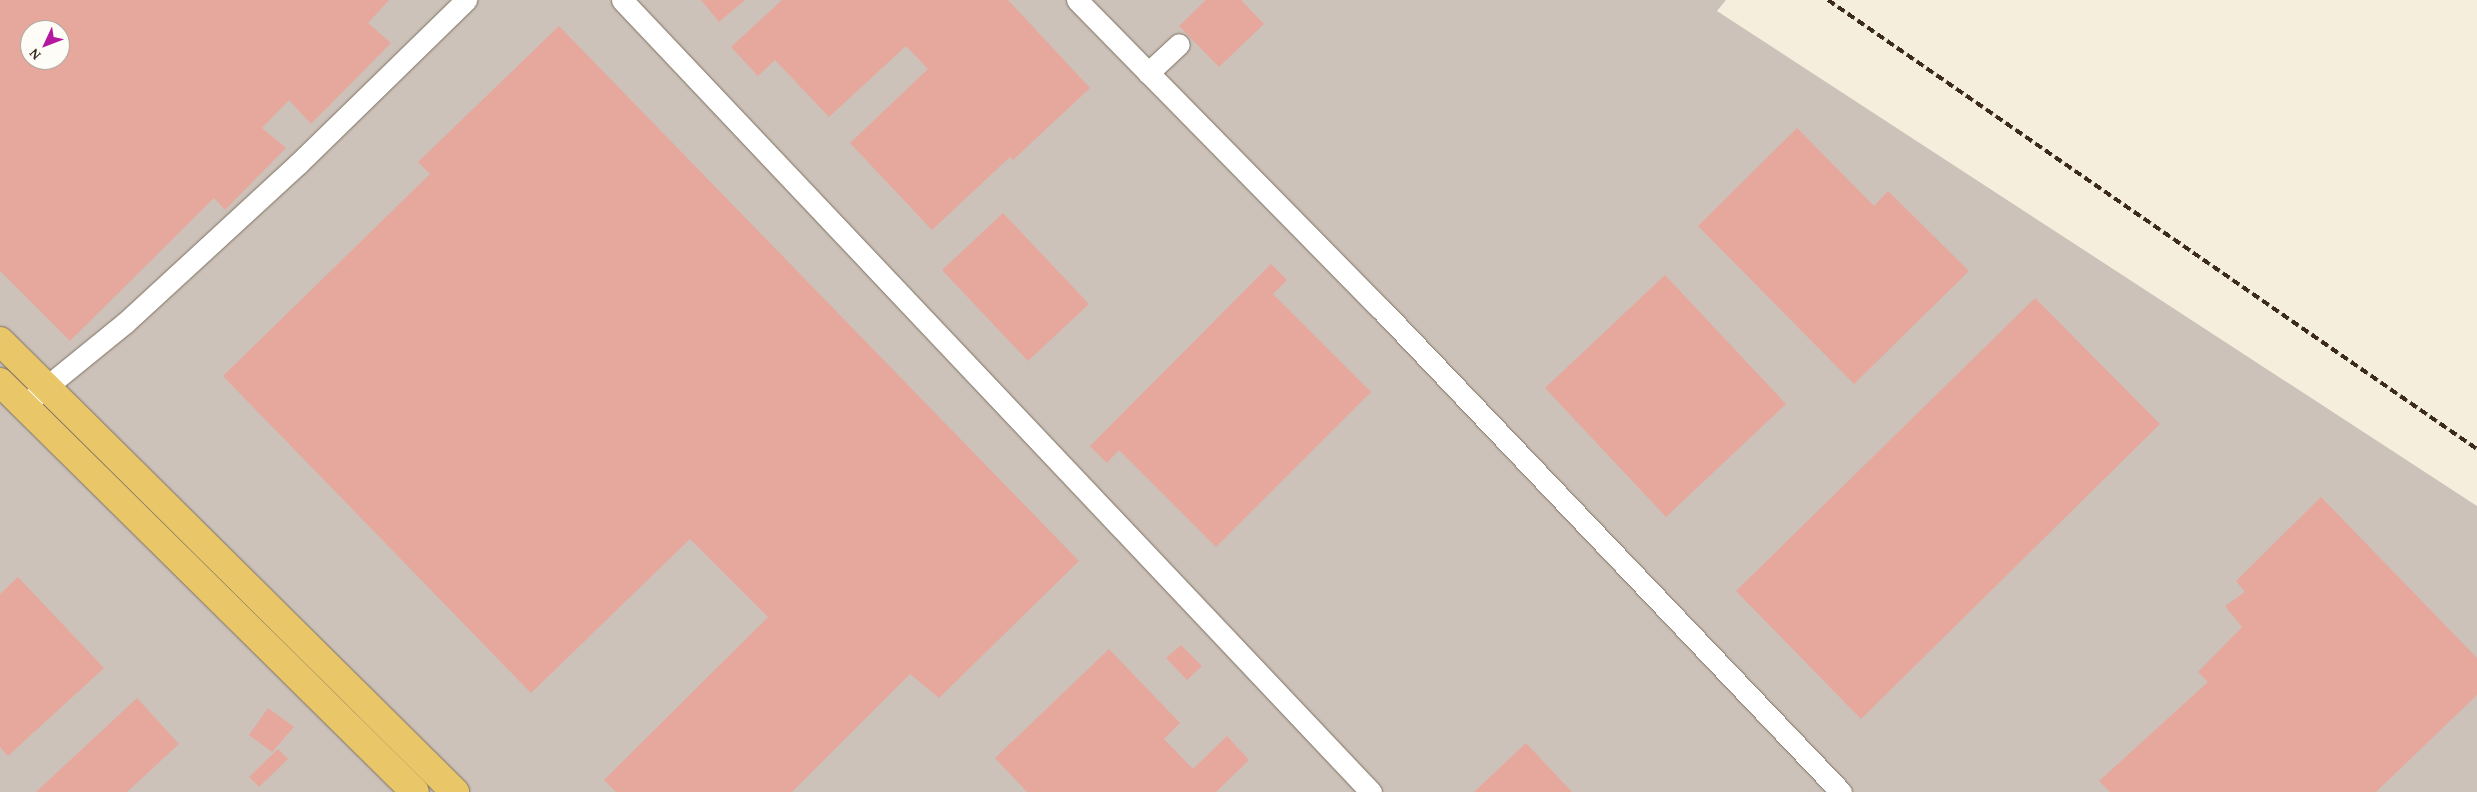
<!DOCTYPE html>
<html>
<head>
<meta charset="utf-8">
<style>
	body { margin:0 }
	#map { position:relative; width:2477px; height:792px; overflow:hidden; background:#f6eedd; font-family:"Gentium Book Plus",serif }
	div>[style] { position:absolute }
	.industrial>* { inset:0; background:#cdc2b9 }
	.building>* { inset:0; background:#e6a79d }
	.roads { filter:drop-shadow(0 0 1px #7c6f61) drop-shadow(0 0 1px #7c6f61) }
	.minor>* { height:21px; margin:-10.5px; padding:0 10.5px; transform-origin:10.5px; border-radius:10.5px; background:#fff }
	.major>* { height:28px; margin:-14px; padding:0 14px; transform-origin:14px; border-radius:14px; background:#e9c769 }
	.rail>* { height:4px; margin-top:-2px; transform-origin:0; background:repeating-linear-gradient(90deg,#3b2a1e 0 8px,transparent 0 12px) }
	span { translate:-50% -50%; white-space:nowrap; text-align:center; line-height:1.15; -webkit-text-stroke:4px #fdfcf7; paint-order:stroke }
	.north { position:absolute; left:20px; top:20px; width:50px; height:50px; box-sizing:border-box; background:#fdfcf7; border:1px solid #afa8a0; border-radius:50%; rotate:227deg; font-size:14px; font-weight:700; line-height:20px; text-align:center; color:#3b2a1e }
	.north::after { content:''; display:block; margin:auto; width:18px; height:22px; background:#b5179e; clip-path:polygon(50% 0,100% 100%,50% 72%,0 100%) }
</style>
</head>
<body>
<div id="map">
	<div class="industrial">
		<i style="clip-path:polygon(evenodd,0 0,1726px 0,1717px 11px,2477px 506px,2477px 792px,0 792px,0 0,30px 30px,60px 30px,60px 60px,30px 60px,30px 30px)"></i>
	</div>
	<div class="building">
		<i style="clip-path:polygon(evenodd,0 0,389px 0,368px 23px,391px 43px,311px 124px,289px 100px,262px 128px,286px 148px,225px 210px,214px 198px,70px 341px,0 271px,0 0,30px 30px,60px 30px,60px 60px,30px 60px,30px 30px)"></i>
		<i style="clip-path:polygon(701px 0,745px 0,719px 22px)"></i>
		<i style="clip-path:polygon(782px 0,1008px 0,1090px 88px,1013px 160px,1010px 157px,932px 230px,850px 143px,928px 69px,906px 46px,829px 117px,775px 60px,758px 76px,731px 47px)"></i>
		<i style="clip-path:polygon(1206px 0,1241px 0,1264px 24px,1219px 67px,1179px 26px)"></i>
		<i style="clip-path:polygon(559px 26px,1079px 561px,939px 698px,910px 674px,792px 792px,616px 792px,604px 780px,768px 617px,690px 539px,531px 693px,223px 376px,430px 174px,418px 162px)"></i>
		<i style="clip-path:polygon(1797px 128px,1874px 206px,1888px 191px,1969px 271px,1854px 384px,1698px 226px)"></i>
		<i style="clip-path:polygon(1003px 213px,1089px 304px,1028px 361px,942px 270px)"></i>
		<i style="clip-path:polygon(1271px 264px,1287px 280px,1273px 294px,1371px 392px,1216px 547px,1119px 450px,1107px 463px,1090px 446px)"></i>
		<i style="clip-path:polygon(1665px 275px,1786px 404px,1666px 517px,1545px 388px)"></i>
		<i style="clip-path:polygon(2035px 298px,2160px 424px,1861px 719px,1736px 591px)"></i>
		<i style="clip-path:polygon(2321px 497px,2477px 658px,2477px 695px,2376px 792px,2110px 792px,2099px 781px,2208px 682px,2198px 672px,2242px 627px,2225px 606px,2245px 592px,2236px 581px)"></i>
		<i style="clip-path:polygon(18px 577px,104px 668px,8px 756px,0 747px,0 594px)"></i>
		<i style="clip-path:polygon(1181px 645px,1202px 666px,1187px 680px,1166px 658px)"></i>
		<i style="clip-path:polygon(1109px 649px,1180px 723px,1164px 739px,1193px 769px,1227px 736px,1249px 760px,1216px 792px,1027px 792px,995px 758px)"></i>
		<i style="clip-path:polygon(137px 698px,179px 744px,127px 792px,36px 792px)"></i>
		<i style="clip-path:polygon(268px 708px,294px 727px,272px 752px,249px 735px)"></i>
		<i style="clip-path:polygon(1526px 743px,1572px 792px,1474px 792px)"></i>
		<i style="clip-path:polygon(278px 749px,288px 759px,259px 787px,249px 777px)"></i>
	</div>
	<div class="roads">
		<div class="minor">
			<i style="left:622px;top:0;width:1090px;rotate:46.6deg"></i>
			<i style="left:1077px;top:0;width:433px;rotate:45.5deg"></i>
			<i style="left:1381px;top:309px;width:667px;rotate:46.4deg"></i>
			<i style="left:1148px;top:73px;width:42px;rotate:-43.1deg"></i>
			<i style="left:24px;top:405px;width:130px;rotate:-39.1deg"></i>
			<i style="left:125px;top:323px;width:235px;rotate:-42.6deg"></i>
			<i style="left:298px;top:164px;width:235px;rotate:-44.3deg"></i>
		</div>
		<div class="major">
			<i style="left:0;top:341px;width:641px;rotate:44.75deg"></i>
			<i style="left:0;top:382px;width:583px;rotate:44.65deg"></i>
		</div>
	</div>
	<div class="rail">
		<i style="left:1828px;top:0;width:789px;rotate:34.68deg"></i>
	</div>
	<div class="north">N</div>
</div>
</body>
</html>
